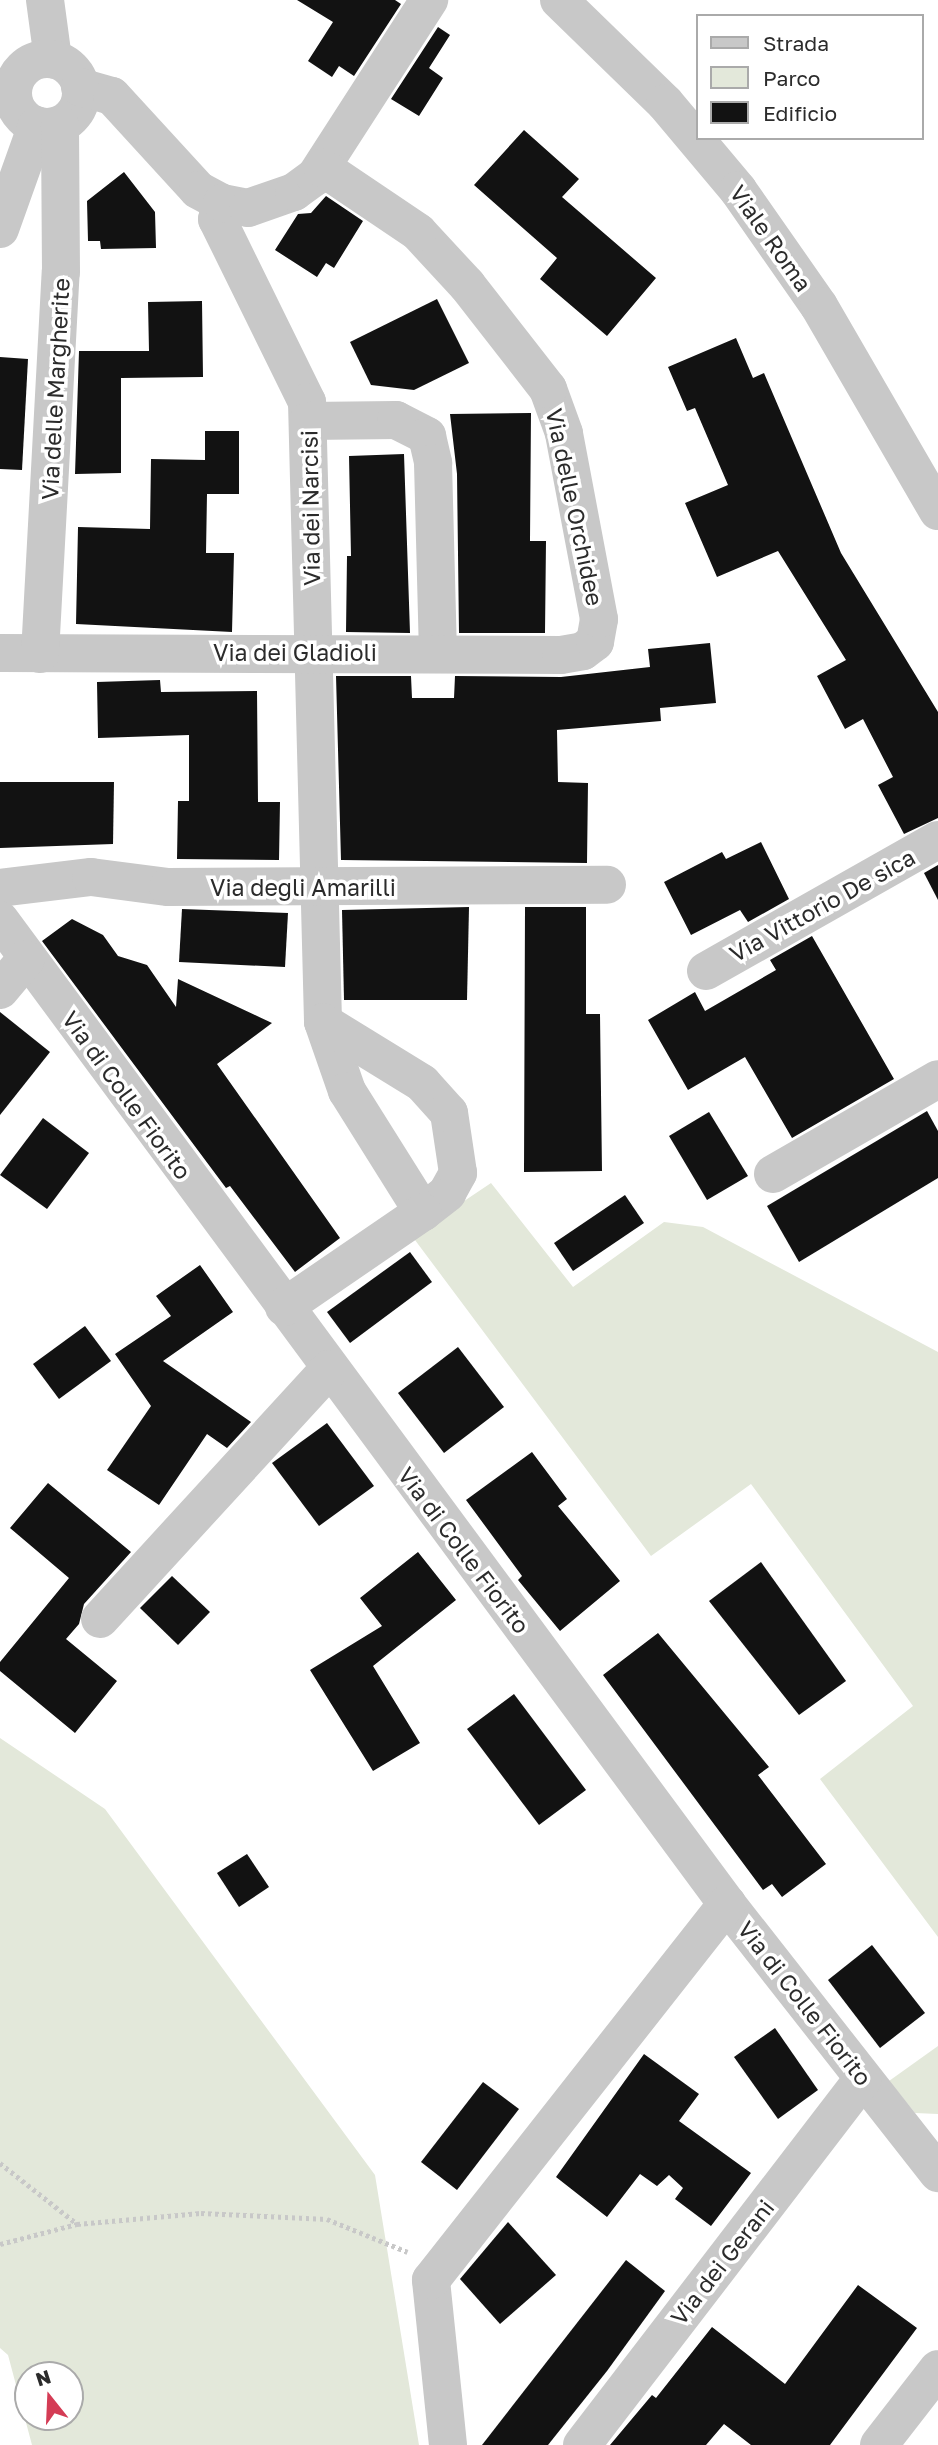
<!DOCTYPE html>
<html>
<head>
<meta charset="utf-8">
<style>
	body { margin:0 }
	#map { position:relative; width:938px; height:2445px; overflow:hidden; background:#fff; font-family:"Golos Text",sans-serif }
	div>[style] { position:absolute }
	.green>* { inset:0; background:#e3e8da }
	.building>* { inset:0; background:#121212 }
	.path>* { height:4.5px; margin-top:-2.25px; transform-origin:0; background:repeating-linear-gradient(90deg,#c8c8c8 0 3.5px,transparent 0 7px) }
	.minor>* { height:38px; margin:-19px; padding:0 19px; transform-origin:19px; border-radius:19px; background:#c8c8c8 }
	.minor>.ring { margin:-19px; padding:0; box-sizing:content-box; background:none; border:38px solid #c8c8c8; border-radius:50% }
	span { translate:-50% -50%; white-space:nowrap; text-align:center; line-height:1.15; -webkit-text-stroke:7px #fff; paint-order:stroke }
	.street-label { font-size:23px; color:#2b2b2b }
	.legend { position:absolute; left:696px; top:14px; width:228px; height:126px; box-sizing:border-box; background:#fff; border:2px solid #aaa; margin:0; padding:9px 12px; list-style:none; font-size:21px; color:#2b2b2b }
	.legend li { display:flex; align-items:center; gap:14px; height:35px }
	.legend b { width:35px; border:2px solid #aaa }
	.north { position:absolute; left:14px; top:2361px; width:70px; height:70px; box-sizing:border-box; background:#fff; border:2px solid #aaa; border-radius:50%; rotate:342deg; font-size:19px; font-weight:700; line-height:28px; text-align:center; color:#2b2b2b }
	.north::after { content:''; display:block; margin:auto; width:24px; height:32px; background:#d43c55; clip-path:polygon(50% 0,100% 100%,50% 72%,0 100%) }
</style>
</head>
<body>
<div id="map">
	<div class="green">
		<i style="clip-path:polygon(491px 1183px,573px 1287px,664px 1222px,703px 1227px,938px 1352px,938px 1937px,820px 1779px,913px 1706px,751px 1484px,651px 1556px,412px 1236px)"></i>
		<i style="clip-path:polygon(evenodd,0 1738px,105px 1809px,375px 2175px,419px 2445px,32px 2445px,8px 2355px,0 2348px,0 1738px,70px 2375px,70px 2417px,28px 2417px,28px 2375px,70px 2375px)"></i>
		<i style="clip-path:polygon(938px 2046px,938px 2114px,915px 2113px,889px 2081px)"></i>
	</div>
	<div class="building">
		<i style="clip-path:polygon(297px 0,395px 0,401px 4px,354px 76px,339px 66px,332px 77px,308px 61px,333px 22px)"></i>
		<i style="clip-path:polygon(438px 27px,450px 35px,429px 68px,443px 78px,419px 116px,391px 99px)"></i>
		<i style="clip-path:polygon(524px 130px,579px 179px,562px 197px,656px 278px,607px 336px,540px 279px,557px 258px,474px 185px)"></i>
		<i style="clip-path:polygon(124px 172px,155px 212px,156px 248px,101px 249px,100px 241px,88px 241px,87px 201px)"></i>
		<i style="clip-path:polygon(326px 196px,363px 221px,334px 268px,326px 263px,317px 277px,275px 250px,298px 214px,311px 213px)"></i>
		<i style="clip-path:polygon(437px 299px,469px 363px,414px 390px,371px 385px,350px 342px)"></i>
		<i style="clip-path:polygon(202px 301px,203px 377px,121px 378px,121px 473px,75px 474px,79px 351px,149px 351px,148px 302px)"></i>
		<i style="clip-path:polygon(736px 338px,753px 378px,764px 373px,841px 553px,938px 712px,938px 818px,904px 834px,878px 785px,893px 777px,863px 719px,845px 729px,817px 676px,846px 660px,778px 551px,717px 577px,685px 503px,728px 485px,695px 408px,687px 411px,668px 367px)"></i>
		<i style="clip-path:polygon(0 357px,28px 359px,22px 470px,0 469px)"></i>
		<i style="clip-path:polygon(531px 413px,530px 541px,546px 541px,545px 633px,459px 633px,457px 474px,450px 414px)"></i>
		<i style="clip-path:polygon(205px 431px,239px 431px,239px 494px,207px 494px,206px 553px,234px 553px,232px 632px,76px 624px,78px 527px,150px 529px,151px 459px,205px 460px)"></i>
		<i style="clip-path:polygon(404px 454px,410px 633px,346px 632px,347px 556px,351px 556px,349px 456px)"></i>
		<i style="clip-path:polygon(710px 643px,716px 703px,660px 708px,661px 721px,557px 730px,558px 782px,588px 783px,587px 863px,341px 860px,336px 676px,411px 676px,412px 698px,454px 698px,455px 676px,561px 677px,650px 667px,648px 649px)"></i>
		<i style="clip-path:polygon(160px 680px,161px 692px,257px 691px,258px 802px,280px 802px,279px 860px,177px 859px,178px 801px,189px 801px,189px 735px,98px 738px,97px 682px)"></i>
		<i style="clip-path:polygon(0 782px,114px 782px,113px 844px,0 848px)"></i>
		<i style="clip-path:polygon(761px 842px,789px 899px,748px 922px,740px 910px,691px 935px,664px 882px,722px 852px,726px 859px)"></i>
		<i style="clip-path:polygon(938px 865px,938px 900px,924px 873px)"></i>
		<i style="clip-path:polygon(469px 907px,467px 1000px,344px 1000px,342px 910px)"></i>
		<i style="clip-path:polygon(525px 907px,586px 907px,586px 1014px,600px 1014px,602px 1171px,524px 1172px)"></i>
		<i style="clip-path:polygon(182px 909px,288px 913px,285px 967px,179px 962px)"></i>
		<i style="clip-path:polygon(72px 919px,103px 935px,118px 956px,147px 965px,176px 1007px,178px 979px,272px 1023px,217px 1064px,340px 1238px,295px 1272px,230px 1186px,226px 1188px,42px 941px)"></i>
		<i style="clip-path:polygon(812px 936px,894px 1079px,792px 1138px,745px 1057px,688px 1090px,648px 1020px,695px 992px,705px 1011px,776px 970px,770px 960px)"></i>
		<i style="clip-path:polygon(0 1012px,50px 1052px,0 1115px)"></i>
		<i style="clip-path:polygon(927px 1111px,938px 1131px,938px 1178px,799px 1262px,767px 1206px)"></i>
		<i style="clip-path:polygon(709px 1112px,748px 1176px,707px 1200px,669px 1136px)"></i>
		<i style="clip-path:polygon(43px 1118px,89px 1153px,47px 1209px,0 1175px)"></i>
		<i style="clip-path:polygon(625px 1195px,644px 1223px,573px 1271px,554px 1243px)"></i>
		<i style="clip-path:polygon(410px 1252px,432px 1282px,350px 1343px,327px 1312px)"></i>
		<i style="clip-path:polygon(200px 1265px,233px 1312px,163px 1361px,251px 1422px,227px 1448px,207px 1434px,159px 1505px,107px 1470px,151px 1406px,115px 1354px,171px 1316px,156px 1296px)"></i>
		<i style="clip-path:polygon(85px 1326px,111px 1361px,59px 1399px,33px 1364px)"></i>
		<i style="clip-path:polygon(458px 1347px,504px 1407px,444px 1453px,398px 1393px)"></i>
		<i style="clip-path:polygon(327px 1423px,374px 1486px,319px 1526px,272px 1463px)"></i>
		<i style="clip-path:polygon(532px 1452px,567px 1499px,558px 1506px,620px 1581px,560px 1631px,518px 1580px,522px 1576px,466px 1500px)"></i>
		<i style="clip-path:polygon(48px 1483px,131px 1552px,84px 1604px,79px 1624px,66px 1639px,117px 1681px,75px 1733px,0 1671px,0 1662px,69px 1578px,10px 1528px)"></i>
		<i style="clip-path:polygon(418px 1552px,456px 1600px,373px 1666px,420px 1743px,373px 1771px,310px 1670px,382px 1626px,360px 1598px)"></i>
		<i style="clip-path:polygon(761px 1562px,846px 1681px,799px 1715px,709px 1601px)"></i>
		<i style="clip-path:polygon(172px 1576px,210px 1612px,178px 1645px,140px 1608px)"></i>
		<i style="clip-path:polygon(658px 1633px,769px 1767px,758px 1775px,826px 1864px,782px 1897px,772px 1884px,763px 1890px,603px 1675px)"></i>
		<i style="clip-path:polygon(514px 1694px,586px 1790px,539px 1825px,467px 1729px)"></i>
		<i style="clip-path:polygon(247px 1854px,269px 1887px,239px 1907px,217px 1873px)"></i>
		<i style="clip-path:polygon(872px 1945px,925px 2013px,880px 2048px,828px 1980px)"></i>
		<i style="clip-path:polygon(775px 2028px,818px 2090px,778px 2119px,734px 2057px)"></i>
		<i style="clip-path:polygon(644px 2054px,699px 2094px,679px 2121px,751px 2173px,711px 2226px,675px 2199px,683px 2188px,669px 2175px,657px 2186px,640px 2174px,607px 2217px,556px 2177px)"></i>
		<i style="clip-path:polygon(483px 2082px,519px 2109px,457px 2190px,421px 2162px)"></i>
		<i style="clip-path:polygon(508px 2222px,556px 2275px,500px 2324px,460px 2279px)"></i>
		<i style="clip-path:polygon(626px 2260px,665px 2291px,607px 2371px,548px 2445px,482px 2445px)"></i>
		<i style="clip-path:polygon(858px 2285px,917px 2328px,830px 2445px,751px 2445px,724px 2424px,706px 2445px,610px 2445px,652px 2395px,656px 2398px,712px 2327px,785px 2384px)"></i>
	</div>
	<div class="path">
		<i style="left:0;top:2163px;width:97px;rotate:38.3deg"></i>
		<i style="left:0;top:2244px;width:80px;rotate:-14.6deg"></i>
		<i style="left:77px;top:2224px;width:124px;rotate:-5.1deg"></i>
		<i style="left:201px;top:2213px;width:126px;rotate:2.7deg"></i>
		<i style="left:327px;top:2219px;width:87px;rotate:22.2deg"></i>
	</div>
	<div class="minor">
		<i style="left:45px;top:0;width:60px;rotate:82.3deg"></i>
		<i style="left:559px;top:0;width:148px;rotate:44.2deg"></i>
		<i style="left:665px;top:103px;width:114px;rotate:50deg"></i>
		<i style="left:738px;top:190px;width:141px;rotate:55.1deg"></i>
		<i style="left:819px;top:306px;width:237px;rotate:59.9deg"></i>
		<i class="ring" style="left:13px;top:59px;width:30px;height:30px"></i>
		<i style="left:80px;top:87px;width:33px;rotate:16deg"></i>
		<i style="left:112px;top:96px;width:127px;rotate:47.5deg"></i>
		<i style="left:198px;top:190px;width:27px;rotate:28deg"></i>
		<i style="left:222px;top:203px;width:17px;rotate:107deg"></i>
		<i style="left:217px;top:219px;width:204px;rotate:63.8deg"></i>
		<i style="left:307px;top:402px;width:620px;rotate:88.52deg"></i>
		<i style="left:323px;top:1022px;width:73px;rotate:70.8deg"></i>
		<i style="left:347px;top:1091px;width:143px;rotate:57.9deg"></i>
		<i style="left:423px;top:1212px;width:31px;rotate:-38deg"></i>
		<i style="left:447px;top:1193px;width:23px;rotate:-61deg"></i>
		<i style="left:458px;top:1173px;width:61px;rotate:-98.5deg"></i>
		<i style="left:449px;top:1113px;width:40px;rotate:-132deg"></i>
		<i style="left:422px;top:1083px;width:116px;rotate:-148.4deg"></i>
		<i style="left:222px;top:203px;width:26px;rotate:11deg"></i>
		<i style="left:248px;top:208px;width:49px;rotate:-19.2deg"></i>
		<i style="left:294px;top:192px;width:26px;rotate:-36deg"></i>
		<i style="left:315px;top:177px;width:211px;rotate:-57.2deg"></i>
		<i style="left:0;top:229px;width:110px;rotate:-70.4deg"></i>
		<i style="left:308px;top:421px;width:88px;rotate:-0.7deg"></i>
		<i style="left:396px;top:420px;width:35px;rotate:27deg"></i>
		<i style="left:427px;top:436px;width:28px;rotate:77deg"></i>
		<i style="left:433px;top:463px;width:187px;rotate:88.5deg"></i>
		<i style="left:0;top:653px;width:561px;rotate:0.2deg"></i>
		<i style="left:561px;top:655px;width:22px;rotate:-10deg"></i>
		<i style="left:583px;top:651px;width:15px;rotate:-37deg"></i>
		<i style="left:595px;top:642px;width:23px;rotate:-80deg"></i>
		<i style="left:599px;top:619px;width:189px;rotate:-100.7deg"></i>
		<i style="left:564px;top:433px;width:47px;rotate:-110deg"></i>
		<i style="left:548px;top:389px;width:132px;rotate:-127.9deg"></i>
		<i style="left:467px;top:285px;width:72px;rotate:-132.8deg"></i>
		<i style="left:418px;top:232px;width:115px;rotate:-146deg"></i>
		<i style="left:40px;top:654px;width:383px;rotate:-86.9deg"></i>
		<i style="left:61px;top:272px;width:147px;rotate:-90.4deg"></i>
		<i style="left:0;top:888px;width:92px;rotate:-6.9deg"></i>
		<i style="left:91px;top:877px;width:78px;rotate:7.4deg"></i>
		<i style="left:168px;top:887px;width:439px;rotate:-0.3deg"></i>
		<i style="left:0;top:920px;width:1223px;rotate:53.54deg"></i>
		<i style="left:727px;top:1904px;width:342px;rotate:51.9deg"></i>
		<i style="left:706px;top:971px;width:266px;rotate:-29.5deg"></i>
		<i style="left:0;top:990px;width:40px;rotate:-50deg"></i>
		<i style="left:773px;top:1174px;width:190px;rotate:-29.9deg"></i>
		<i style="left:284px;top:1307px;width:168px;rotate:-34.4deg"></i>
		<i style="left:100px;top:1619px;width:339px;rotate:-47.5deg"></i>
		<i style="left:448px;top:2445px;width:166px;rotate:-95.9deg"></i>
		<i style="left:431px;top:2280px;width:479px;rotate:-51.8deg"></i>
		<i style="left:582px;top:2445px;width:461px;rotate:-52.5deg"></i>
		<i style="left:879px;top:2445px;width:96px;rotate:-52.2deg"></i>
	</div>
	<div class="street-label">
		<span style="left:771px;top:238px;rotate:55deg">Viale Roma</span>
		<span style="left:55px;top:389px;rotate:-87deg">Via delle Margherite</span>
		<span style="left:575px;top:507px;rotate:78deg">Via delle Orchidee</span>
		<span style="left:310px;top:508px;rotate:-91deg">Via dei Narcisi</span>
		<span style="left:295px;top:652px">Via dei Gladioli</span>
		<span style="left:303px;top:887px">Via degli Amarilli</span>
		<span style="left:822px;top:905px;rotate:-29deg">Via Vittorio De sica</span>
		<span style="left:127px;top:1095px;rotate:54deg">Via di Colle Fiorito</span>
		<span style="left:464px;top:1550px;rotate:53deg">Via di Colle Fiorito</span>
		<span style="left:805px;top:2003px;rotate:52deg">Via di Colle Fiorito</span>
		<span style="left:722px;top:2262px;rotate:-52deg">Via dei Gerani</span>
	</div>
	<ul class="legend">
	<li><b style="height:9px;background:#c8c8c8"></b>Strada</li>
	<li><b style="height:19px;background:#e3e8da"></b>Parco</li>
	<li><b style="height:19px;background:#121212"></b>Edificio</li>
	</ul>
	<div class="north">N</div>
</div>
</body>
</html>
